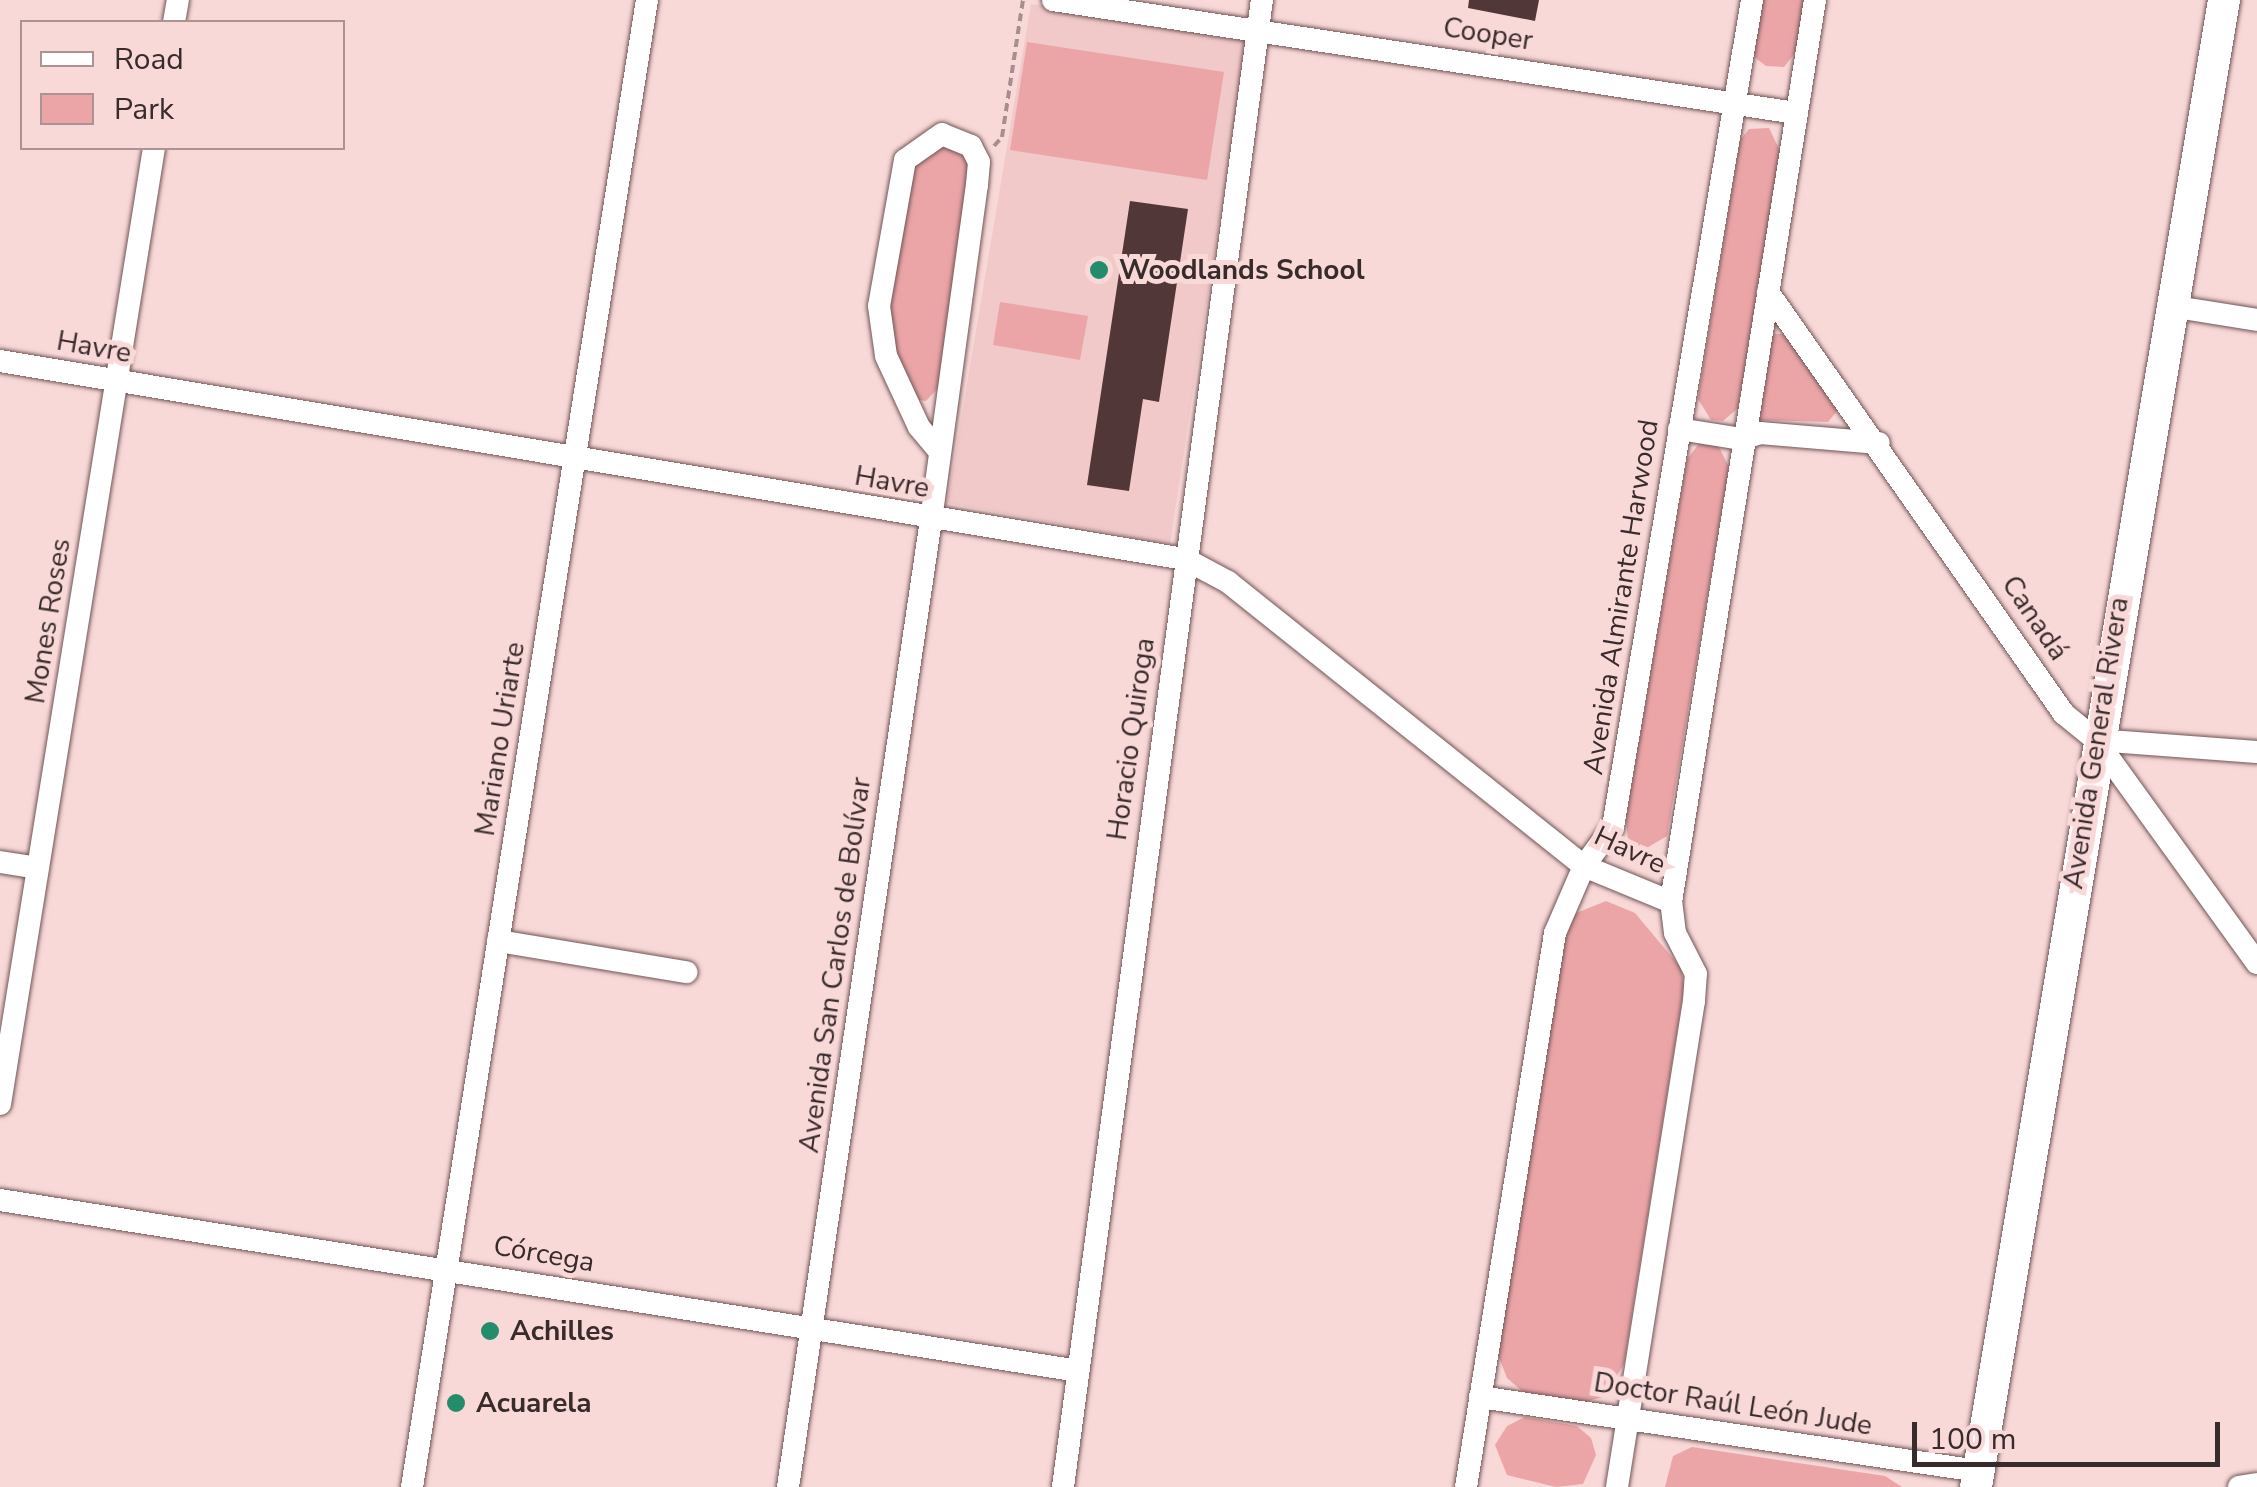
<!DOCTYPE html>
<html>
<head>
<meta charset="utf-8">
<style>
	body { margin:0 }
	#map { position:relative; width:2257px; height:1487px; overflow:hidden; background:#f9d8d8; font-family:"Nunito Sans",sans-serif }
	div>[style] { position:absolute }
	.built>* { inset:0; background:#f2c9c9 }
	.green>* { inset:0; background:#eba5a7 }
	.building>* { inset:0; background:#513738 }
	.path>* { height:4px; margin-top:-2px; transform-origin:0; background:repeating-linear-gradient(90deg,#a78e8f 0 8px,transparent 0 13px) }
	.roads { filter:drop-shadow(0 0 2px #705555) drop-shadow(0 0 2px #705555) }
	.minor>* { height:22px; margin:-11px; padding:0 11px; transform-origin:11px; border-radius:11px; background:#fff }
	.secondary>* { height:32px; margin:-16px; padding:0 16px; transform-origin:16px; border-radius:16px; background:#fff }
	.dots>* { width:28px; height:28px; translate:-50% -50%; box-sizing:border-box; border:5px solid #f9d8d8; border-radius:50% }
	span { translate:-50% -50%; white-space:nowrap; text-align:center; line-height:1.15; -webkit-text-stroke:10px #f9d8d8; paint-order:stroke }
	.street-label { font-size:28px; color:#382b2c }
	.poi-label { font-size:28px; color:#382b2c; font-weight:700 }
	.left { translate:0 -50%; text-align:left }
	.legend { position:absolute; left:20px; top:20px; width:325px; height:130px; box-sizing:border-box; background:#f9d8d8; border:2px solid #ac9393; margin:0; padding:12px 18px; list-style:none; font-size:30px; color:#382b2c }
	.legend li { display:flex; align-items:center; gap:20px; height:50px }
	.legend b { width:50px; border:2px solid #ac9393 }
	.scale { position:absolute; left:1912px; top:1422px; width:308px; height:45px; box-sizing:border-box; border:5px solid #382b2c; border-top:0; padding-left:12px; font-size:30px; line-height:35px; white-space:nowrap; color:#382b2c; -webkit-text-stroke:8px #f9d8d8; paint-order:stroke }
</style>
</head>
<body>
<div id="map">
	<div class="built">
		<i style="clip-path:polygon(1031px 4px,1247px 38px,1170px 544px,947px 503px)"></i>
	</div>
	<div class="green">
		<i style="clip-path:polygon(1760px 0,1806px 0,1795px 53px,1784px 67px,1766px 66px,1753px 56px)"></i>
		<i style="clip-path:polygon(1027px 42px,1224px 72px,1207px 180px,1010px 150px)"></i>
		<i style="clip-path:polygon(1769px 128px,1781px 153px,1738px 408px,1723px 421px,1711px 420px,1698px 399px,1740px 140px,1749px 129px)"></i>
		<i style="clip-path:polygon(925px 142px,961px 148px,969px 163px,939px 387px,926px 401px,919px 400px,887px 331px,909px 161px)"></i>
		<i style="clip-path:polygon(1000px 302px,1088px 316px,1080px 360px,993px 345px)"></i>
		<i style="clip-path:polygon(1772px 334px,1785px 334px,1838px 410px,1828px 422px,1756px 420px)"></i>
		<i style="clip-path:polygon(1699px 444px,1718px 445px,1729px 467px,1667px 836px,1645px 849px,1628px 840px,1626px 819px,1687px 459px)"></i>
		<i style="clip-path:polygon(1606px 901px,1635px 913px,1681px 968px,1684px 988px,1624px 1364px,1603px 1397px,1581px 1403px,1523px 1392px,1507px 1378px,1498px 1355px,1562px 949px,1574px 914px)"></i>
		<i style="clip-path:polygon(1525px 1417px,1577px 1426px,1591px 1438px,1596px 1455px,1583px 1484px,1556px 1487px,1507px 1475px,1495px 1445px,1507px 1426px)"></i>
		<i style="clip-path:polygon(1692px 1447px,1885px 1476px,1902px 1487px,1665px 1487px,1673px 1456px)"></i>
	</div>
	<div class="building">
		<i style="clip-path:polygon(1469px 0,1539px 0,1535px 21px,1468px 8px)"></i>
		<i style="clip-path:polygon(1130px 201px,1188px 209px,1159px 402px,1143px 399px,1129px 491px,1087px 485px)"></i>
	</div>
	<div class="path">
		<i style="left:994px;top:146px;width:12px;rotate:-48deg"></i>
		<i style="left:1002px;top:137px;width:139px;rotate:-81.3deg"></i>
	</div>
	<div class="roads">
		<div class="minor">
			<i style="left:1053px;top:0;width:752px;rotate:8.65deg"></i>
			<i style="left:174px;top:22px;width:22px;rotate:-80deg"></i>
			<i style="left:1768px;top:292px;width:515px;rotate:54.95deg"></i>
			<i style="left:2064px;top:714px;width:41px;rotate:39.1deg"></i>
			<i style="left:2096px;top:740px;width:275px;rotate:54.2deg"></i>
			<i style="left:2170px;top:306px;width:88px;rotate:9.1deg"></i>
			<i style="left:0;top:361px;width:1201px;rotate:9.49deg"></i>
			<i style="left:1185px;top:559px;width:49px;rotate:28.1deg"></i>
			<i style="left:1228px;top:582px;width:455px;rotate:38.6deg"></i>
			<i style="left:1584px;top:866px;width:94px;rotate:22.5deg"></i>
			<i style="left:1679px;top:429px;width:64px;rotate:9deg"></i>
			<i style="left:1742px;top:439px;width:19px;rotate:-18deg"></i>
			<i style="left:1760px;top:433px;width:119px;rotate:4.8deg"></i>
			<i style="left:2096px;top:740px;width:161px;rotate:4.3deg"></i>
			<i style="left:0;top:862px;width:38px;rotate:9deg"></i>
			<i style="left:498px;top:941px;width:191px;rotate:9.4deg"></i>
			<i style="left:0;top:1104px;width:968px;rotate:-80.85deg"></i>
			<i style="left:0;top:1200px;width:1091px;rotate:9.01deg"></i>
			<i style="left:1480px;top:1397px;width:503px;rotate:8.45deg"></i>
			<i style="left:412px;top:1487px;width:1505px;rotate:-81.02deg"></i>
			<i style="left:788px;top:1487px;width:978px;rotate:-81.59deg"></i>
			<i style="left:931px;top:520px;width:338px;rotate:-82.2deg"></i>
			<i style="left:977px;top:185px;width:23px;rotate:-85deg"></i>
			<i style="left:979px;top:162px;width:18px;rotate:-117deg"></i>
			<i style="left:971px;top:146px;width:31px;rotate:-158deg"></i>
			<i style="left:942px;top:134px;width:45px;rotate:144.9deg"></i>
			<i style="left:905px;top:160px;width:148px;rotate:100.1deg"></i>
			<i style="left:879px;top:306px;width:50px;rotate:82deg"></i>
			<i style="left:886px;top:356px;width:78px;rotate:65.1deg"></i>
			<i style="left:919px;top:427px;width:31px;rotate:50deg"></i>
			<i style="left:1063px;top:1487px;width:1500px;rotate:-82.38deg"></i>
			<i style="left:1466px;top:1487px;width:561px;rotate:-80.87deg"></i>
			<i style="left:1555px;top:933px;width:73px;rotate:-66.6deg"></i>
			<i style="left:1584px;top:866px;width:49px;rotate:-53.4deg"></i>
			<i style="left:1613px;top:827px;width:839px;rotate:-80.46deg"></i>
			<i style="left:1617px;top:1487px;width:492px;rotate:-81deg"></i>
			<i style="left:1694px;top:1001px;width:27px;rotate:-86deg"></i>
			<i style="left:1696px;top:974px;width:46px;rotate:-117.1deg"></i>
			<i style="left:1675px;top:933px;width:31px;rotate:-97deg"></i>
			<i style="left:1671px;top:902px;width:913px;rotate:-80.93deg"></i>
			<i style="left:2239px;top:1487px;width:18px;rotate:-9deg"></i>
		</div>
		<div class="secondary">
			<i style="left:1976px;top:1487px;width:1508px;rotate:-80.53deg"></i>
		</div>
	</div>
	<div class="dots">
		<i style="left:1099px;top:270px;background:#238c6a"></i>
		<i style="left:490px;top:1331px;background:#238c6a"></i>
		<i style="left:456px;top:1403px;background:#238c6a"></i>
	</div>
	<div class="street-label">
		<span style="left:1488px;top:34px;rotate:9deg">Cooper</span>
		<span style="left:94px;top:347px;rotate:10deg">Havre</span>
		<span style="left:892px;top:482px;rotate:10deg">Havre</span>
		<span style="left:1621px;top:597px;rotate:-81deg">Avenida Almirante Harwood</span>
		<span style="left:2035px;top:618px;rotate:56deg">Canadá</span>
		<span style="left:48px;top:621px;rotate:-81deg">Mones Roses</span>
		<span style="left:500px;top:739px;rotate:-81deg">Mariano Uriarte</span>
		<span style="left:1131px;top:739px;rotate:-82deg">Horacio Quiroga</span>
		<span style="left:2096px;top:743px;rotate:-81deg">Avenida General Rivera</span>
		<span style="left:1630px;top:850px;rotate:25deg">Havre</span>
		<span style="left:835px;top:965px;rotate:-82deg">Avenida San Carlos de Bolívar</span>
		<span style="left:544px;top:1254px;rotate:10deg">Córcega</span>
		<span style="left:1733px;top:1404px;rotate:9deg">Doctor Raúl León Jude</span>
	</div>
	<div class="poi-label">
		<span class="left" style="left:1119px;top:270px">Woodlands School</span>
		<span class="left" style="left:510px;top:1331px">Achilles</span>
		<span class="left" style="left:476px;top:1403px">Acuarela</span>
	</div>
	<ul class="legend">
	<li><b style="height:12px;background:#fff"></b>Road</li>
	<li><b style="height:28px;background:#eba5a7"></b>Park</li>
	</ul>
	<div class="scale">100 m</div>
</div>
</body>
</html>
